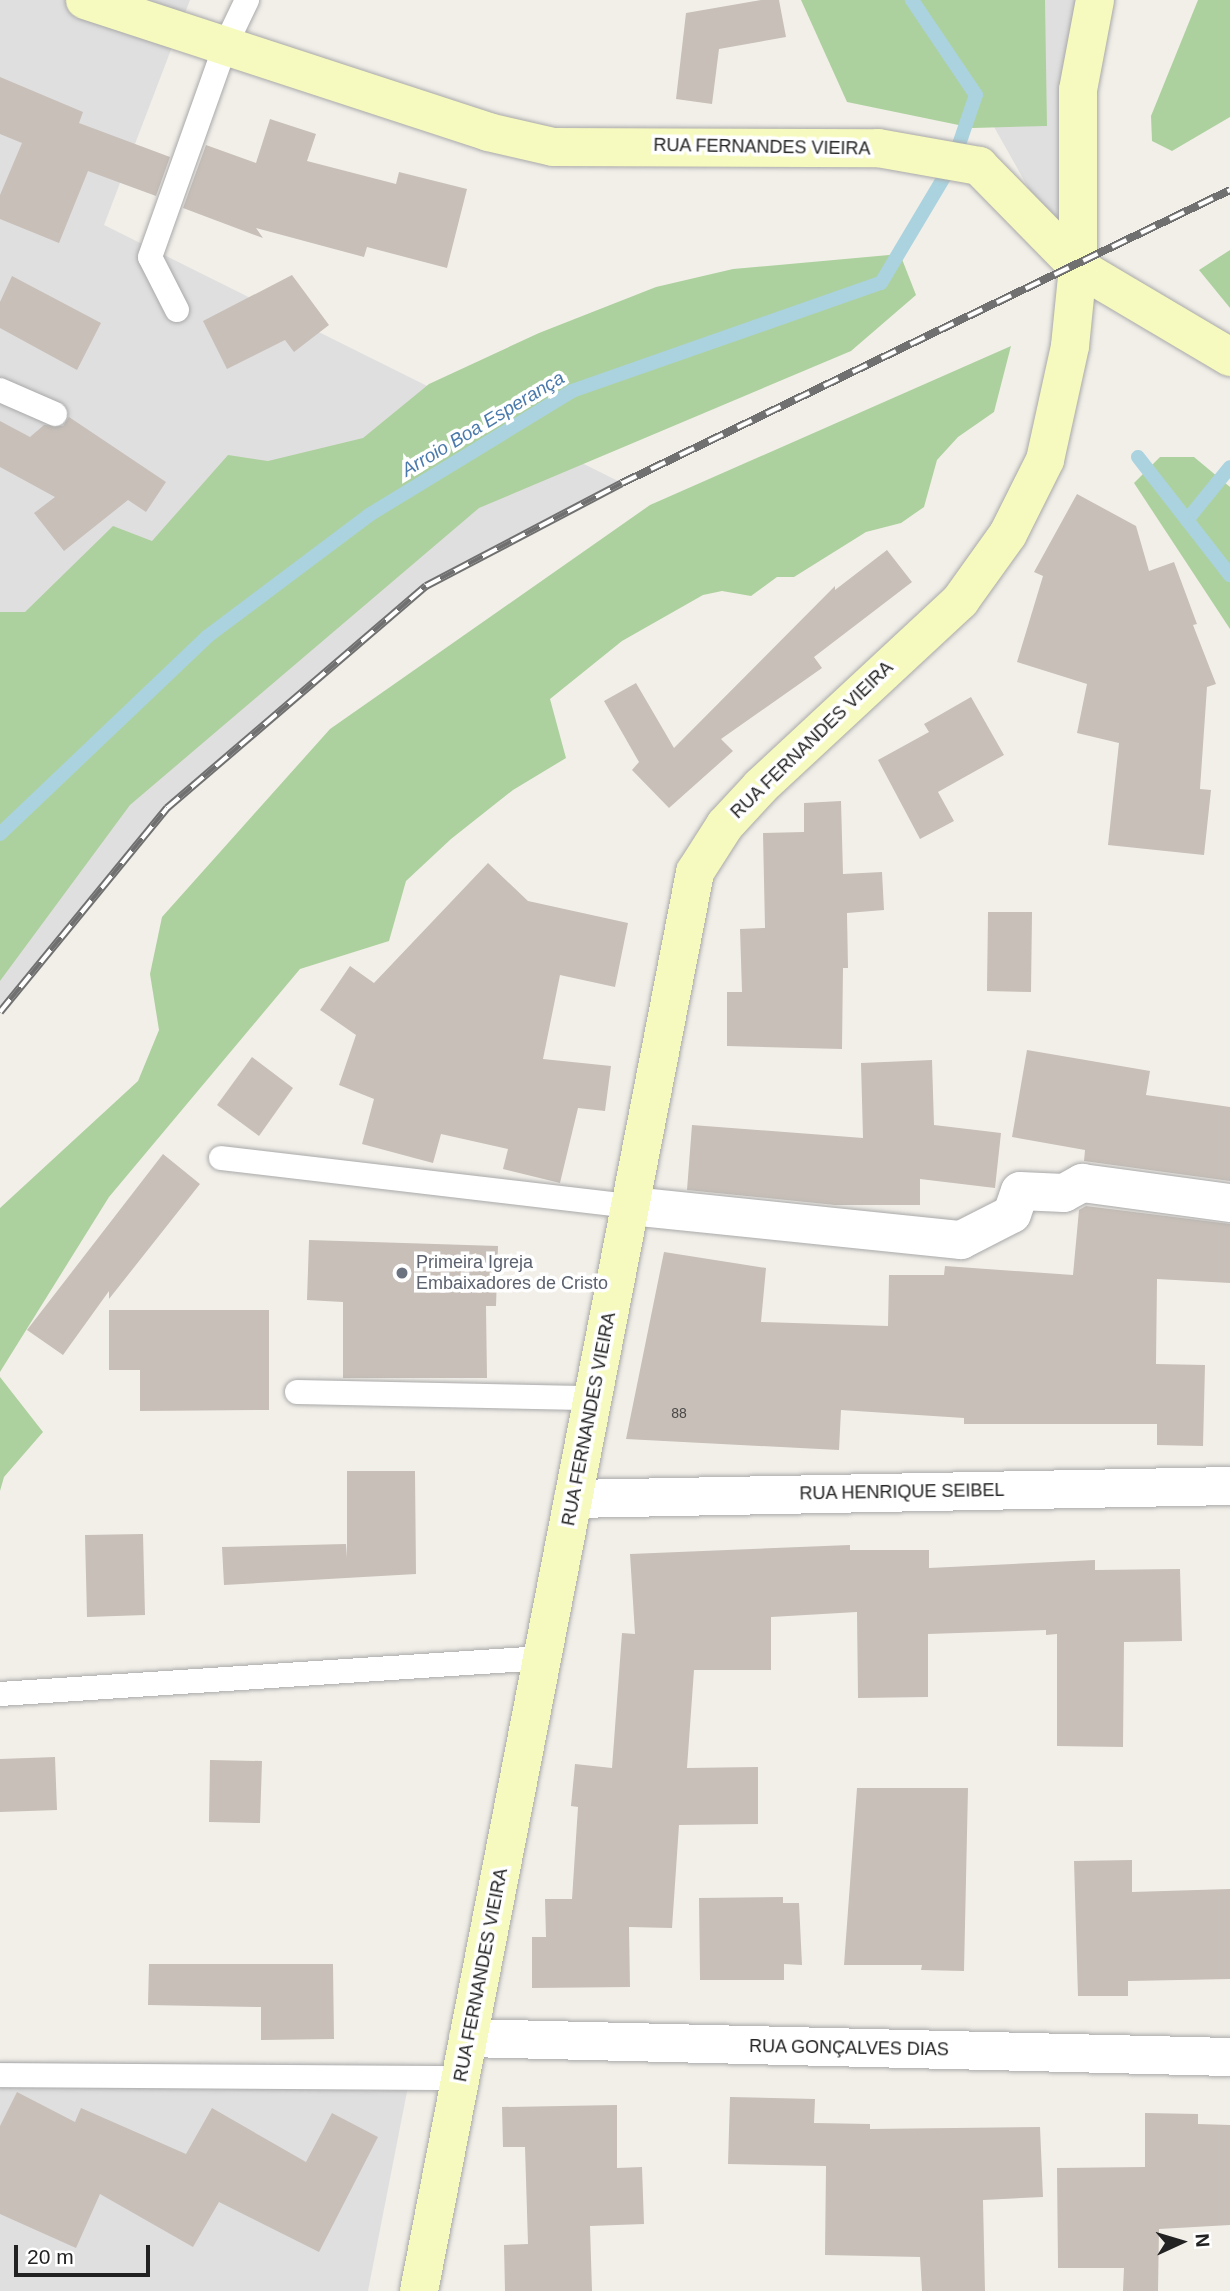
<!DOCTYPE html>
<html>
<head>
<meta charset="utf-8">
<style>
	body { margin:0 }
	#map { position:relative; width:1230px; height:2291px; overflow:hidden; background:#f2efe9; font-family:Helvetica,sans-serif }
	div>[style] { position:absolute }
	.residential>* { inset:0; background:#e0dfdf }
	.forest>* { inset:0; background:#add19e }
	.stream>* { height:14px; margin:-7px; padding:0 7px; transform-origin:7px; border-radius:7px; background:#aad3df }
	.building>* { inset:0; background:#c7bfb8 }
	.roads { filter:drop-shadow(0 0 2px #a9a9a9) drop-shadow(0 0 2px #a9a9a9) }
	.lane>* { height:24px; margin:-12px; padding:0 12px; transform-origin:12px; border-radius:12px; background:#fff }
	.street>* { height:38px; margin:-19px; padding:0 19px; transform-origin:19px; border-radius:19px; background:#fff }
	.secondary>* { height:38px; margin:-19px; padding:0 19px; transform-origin:19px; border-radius:19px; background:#f7fabf }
	.rail>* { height:8px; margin-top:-4px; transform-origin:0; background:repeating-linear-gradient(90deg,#fff 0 16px,#707070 0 32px); box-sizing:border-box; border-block:2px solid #707070 }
	.dots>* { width:19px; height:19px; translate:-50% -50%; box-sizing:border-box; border:4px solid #fff; border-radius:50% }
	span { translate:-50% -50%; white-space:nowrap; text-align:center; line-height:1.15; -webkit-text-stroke:7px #fff; paint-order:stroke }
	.number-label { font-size:14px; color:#4b4948 }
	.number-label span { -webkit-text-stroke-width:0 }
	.street-label { font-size:18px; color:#222 }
	.worship-label { font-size:18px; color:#5b616d }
	.left { translate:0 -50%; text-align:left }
	.water-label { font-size:19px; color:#4a7aab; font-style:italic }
	.north { position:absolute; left:1146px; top:2207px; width:70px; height:70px; -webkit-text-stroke:5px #fff; paint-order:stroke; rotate:86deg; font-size:19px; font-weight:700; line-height:28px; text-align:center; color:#222 }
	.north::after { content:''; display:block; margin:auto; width:24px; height:32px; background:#222; clip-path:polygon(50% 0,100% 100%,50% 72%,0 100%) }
	.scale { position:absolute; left:14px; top:2245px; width:136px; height:32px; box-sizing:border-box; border:4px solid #222; border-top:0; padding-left:9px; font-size:21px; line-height:24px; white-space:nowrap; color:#222; -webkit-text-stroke:5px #fff; paint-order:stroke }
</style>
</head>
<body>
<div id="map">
	<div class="residential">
		<i style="clip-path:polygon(0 0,190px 0,104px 225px,622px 483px,426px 586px,167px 808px,0 1012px)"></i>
		<i style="clip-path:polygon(912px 0,1095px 0,1073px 267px,976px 95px)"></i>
		<i style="clip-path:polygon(0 2062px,412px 2066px,368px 2291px,0 2291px)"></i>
	</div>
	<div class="forest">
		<i style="clip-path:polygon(801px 0,1045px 0,1047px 126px,973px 128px,847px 102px)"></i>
		<i style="clip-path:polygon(1198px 0,1230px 0,1230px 117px,1172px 151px,1152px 141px,1151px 116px)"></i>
		<i style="clip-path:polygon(1230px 250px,1230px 308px,1199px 270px)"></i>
		<i style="clip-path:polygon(900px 254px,916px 295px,851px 351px,479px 508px,130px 805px,0 981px,0 612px,25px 612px,113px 526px,152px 541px,228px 455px,268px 461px,363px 438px,429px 384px,539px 333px,656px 287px,733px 269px)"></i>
		<i style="clip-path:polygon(1011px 346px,994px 412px,958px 437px,937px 460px,924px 507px,901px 523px,866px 532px,794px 577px,777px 577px,751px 596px,722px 591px,703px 595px,622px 641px,550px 699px,566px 758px,513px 790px,451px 839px,406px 881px,389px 941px,300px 969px,109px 1197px,0 1372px,0 1208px,138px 1081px,159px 1030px,150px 974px,162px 917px,330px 729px,650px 505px)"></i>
		<i style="clip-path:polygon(1160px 457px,1194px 457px,1230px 487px,1230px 629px,1134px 483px)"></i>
		<i style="clip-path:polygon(0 1377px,43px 1432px,4px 1477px,0 1491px)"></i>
	</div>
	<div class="stream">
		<i style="left:1138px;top:457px;width:150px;rotate:52.1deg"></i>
		<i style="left:1187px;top:520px;width:68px;rotate:-50.9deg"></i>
		<i style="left:0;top:834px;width:287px;rotate:-43.6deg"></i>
		<i style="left:208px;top:636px;width:201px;rotate:-36.9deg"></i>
		<i style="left:369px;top:515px;width:238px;rotate:-31.4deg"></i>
		<i style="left:572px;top:391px;width:327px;rotate:-19.3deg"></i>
		<i style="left:881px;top:283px;width:141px;rotate:-59.2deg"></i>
		<i style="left:953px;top:162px;width:71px;rotate:-71.1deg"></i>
		<i style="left:976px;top:95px;width:115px;rotate:-124deg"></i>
	</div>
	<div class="building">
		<i style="clip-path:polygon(761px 0,779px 0,786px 37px,719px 49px,712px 104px,676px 99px,686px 13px)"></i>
		<i style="clip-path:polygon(0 77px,83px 112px,79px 123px,170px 157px,156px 196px,88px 171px,59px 243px,0 219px,0 195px,22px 143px,0 134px)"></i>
		<i style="clip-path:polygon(270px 119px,316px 134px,307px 161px,396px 184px,399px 172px,467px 189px,447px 268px,367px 247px,364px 257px,256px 228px,263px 238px,183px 208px,206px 145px,256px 163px)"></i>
		<i style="clip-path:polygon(292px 275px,329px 325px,294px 352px,285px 340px,227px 369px,203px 321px)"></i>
		<i style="clip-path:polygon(12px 276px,101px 323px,77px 370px,0 328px,0 302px)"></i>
		<i style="clip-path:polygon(69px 417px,166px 482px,146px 512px,128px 500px,64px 551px,34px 513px,55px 497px,0 467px,0 421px,30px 437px,44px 425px,63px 426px)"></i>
		<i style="clip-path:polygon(1077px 494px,1136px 526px,1149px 571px,1174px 562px,1197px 624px,1193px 625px,1216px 684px,1207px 687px,1200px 789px,1211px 790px,1204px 855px,1108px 845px,1119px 743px,1077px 733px,1087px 684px,1017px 662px,1043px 576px,1034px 572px)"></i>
		<i style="clip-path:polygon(887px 550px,912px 582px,814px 657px,822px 668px,721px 739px,733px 751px,669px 808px,632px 770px,639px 762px,604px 701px,636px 683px,674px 748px,835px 586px,835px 590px)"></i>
		<i style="clip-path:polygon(971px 697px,1004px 755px,938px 792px,954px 821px,920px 839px,878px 760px,929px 732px,924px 724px)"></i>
		<i style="clip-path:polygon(841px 801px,843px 874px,882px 872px,884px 910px,847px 913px,848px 968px,843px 968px,842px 1049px,727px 1046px,727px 992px,742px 992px,740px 929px,765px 928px,763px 833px,804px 832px,804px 803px)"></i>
		<i style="clip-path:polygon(488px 863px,528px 901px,628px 923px,615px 987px,560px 975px,543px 1059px,611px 1066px,605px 1111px,578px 1108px,560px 1183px,503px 1169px,508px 1149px,441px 1134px,433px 1163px,362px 1144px,374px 1099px,339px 1085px,356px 1035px,320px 1010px,350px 966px,374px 983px)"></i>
		<i style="clip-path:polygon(988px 912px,1032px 912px,1031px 992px,987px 991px)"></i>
		<i style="clip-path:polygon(1027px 1050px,1150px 1071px,1146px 1095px,1230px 1107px,1230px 1181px,1084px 1161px,1085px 1150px,1012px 1137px)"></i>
		<i style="clip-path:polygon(252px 1057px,293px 1088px,259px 1136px,217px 1105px)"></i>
		<i style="clip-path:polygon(932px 1060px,934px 1125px,1001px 1133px,995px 1188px,920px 1179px,920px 1205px,835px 1205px,687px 1190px,692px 1125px,863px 1138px,861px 1063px)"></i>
		<i style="clip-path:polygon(163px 1154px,200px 1184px,109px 1299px,109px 1291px,63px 1355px,27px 1330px)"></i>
		<i style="clip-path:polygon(1086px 1206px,1230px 1224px,1230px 1283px,1157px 1279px,1156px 1364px,1205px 1365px,1203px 1446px,1157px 1445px,1157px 1424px,964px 1424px,964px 1418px,841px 1410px,839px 1450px,626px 1439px,664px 1252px,766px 1268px,761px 1322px,888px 1326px,889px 1275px,944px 1275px,945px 1266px,1073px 1275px,1079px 1210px)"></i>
		<i style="clip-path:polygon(309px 1240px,498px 1246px,496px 1306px,486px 1306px,487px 1378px,343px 1378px,343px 1302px,307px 1300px)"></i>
		<i style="clip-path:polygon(109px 1310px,269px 1310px,269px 1410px,140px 1411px,140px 1370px,109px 1370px)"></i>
		<i style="clip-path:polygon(347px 1471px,415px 1471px,416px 1574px,224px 1585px,222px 1547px,346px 1544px,347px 1558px)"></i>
		<i style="clip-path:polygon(143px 1534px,145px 1615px,87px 1617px,85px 1535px)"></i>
		<i style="clip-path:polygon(850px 1545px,850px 1550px,929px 1550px,929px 1568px,1095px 1560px,1095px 1570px,1180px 1569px,1182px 1641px,1124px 1642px,1123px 1747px,1057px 1746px,1057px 1634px,1046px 1635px,1046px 1630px,928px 1634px,928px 1697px,858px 1698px,857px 1612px,771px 1617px,771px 1670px,694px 1670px,687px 1768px,758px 1767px,758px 1824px,679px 1825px,672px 1928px,629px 1927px,630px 1987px,532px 1988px,532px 1937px,546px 1937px,545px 1899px,572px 1899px,578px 1807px,571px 1806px,575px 1764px,612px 1768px,622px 1633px,635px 1634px,630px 1554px)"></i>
		<i style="clip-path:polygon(55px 1757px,57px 1810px,0 1812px,0 1759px)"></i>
		<i style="clip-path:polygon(210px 1760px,262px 1761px,260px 1823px,209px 1822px)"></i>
		<i style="clip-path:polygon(857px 1788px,968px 1788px,964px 1971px,921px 1970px,922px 1965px,844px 1965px)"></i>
		<i style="clip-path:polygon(1132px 1860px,1132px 1892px,1230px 1889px,1230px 1979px,1128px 1981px,1128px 1996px,1078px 1996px,1074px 1861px)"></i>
		<i style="clip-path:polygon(783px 1897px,783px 1903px,799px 1903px,802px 1965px,784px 1964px,784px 1980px,700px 1980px,699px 1898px)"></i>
		<i style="clip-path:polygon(149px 1964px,333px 1964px,334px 2039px,261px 2040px,261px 2007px,148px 2005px)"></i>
		<i style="clip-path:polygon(17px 2092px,75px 2122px,81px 2108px,186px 2154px,212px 2108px,306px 2162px,332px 2113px,378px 2137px,319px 2252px,219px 2202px,193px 2247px,100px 2194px,76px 2248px,0 2214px,0 2126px)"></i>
		<i style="clip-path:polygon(730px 2097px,815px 2099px,814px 2123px,870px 2124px,870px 2129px,1040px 2127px,1043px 2197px,983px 2200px,985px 2291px,922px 2291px,920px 2257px,825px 2255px,826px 2166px,728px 2164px)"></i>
		<i style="clip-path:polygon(617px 2105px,617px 2168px,642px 2167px,644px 2224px,590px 2226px,592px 2291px,505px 2291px,504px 2245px,528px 2244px,525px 2147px,503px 2147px,502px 2107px)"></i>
		<i style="clip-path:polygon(1145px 2113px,1198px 2114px,1198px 2124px,1230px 2125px,1230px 2225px,1159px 2229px,1158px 2291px,1123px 2291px,1124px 2268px,1058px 2268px,1057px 2168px,1145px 2167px)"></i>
	</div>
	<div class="roads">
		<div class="lane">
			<i style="left:177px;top:310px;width:59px;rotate:-117deg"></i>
			<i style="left:150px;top:257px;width:224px;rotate:-70.4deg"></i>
			<i style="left:225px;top:46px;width:51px;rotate:-64.4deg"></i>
			<i style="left:0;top:390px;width:60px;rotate:23.6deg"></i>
			<i style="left:221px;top:1158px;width:413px;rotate:6.7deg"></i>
			<i style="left:297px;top:1392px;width:297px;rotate:1.2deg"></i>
			<i style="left:0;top:1694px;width:543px;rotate:-3.8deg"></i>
			<i style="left:0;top:2075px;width:461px;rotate:0.4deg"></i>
		</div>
		<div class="street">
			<i style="left:631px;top:1206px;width:332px;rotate:5.9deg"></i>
			<i style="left:961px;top:1240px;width:57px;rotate:-27deg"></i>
			<i style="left:1012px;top:1214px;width:24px;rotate:-71deg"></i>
			<i style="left:1020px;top:1191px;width:44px;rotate:2.6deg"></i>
			<i style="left:1064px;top:1193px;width:21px;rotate:-29deg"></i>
			<i style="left:1082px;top:1183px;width:149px;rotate:7.7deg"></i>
			<i style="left:573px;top:1499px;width:657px;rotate:-1.13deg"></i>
			<i style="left:468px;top:2038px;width:762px;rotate:1.43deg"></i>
		</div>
		<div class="secondary">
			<i style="left:85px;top:0;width:424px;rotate:18.1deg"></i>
			<i style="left:488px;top:132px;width:67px;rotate:13deg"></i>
			<i style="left:553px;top:147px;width:325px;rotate:0.2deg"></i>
			<i style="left:878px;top:148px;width:103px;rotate:10.1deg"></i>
			<i style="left:979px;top:166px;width:141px;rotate:45.6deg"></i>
			<i style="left:1078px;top:267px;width:177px;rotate:30.6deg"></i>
			<i style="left:419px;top:2291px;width:1446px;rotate:-78.99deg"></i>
			<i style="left:695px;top:872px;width:56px;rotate:-57.4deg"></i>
			<i style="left:725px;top:825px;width:53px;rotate:-47.3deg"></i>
			<i style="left:761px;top:786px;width:272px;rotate:-42.9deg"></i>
			<i style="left:960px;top:601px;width:82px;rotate:-54.4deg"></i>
			<i style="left:1008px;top:534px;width:83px;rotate:-63.4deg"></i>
			<i style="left:1045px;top:460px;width:117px;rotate:-77.6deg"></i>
			<i style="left:1070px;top:346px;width:79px;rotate:-84.2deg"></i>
			<i style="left:1078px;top:267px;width:177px;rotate:-90deg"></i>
			<i style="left:1078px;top:90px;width:92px;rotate:-79.3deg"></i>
		</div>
	</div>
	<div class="rail">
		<i style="left:0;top:1012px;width:264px;rotate:-50.7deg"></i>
		<i style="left:167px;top:808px;width:341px;rotate:-40.6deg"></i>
		<i style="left:426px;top:586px;width:221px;rotate:-27.7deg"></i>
		<i style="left:622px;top:483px;width:675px;rotate:-25.73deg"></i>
	</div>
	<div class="dots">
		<i style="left:402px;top:1273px;background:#6b7280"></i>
	</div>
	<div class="number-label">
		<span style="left:679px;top:1413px">88</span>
	</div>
	<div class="street-label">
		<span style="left:762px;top:147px;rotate:1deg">RUA FERNANDES VIEIRA</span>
		<span style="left:812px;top:740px;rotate:-44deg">RUA FERNANDES VIEIRA</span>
		<span style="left:589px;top:1419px;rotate:-79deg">RUA FERNANDES VIEIRA</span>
		<span style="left:902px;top:1492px;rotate:-1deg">RUA HENRIQUE SEIBEL</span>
		<span style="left:481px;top:1975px;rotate:-79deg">RUA FERNANDES VIEIRA</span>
		<span style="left:849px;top:2048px;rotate:1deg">RUA GONÇALVES DIAS</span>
	</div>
	<div class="worship-label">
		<span class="left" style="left:416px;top:1273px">Primeira Igreja<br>Embaixadores de Cristo</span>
	</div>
	<div class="water-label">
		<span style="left:483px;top:424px;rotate:-31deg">Arroio Boa Esperança</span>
	</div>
	<div class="north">N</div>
	<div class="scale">20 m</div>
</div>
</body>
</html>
